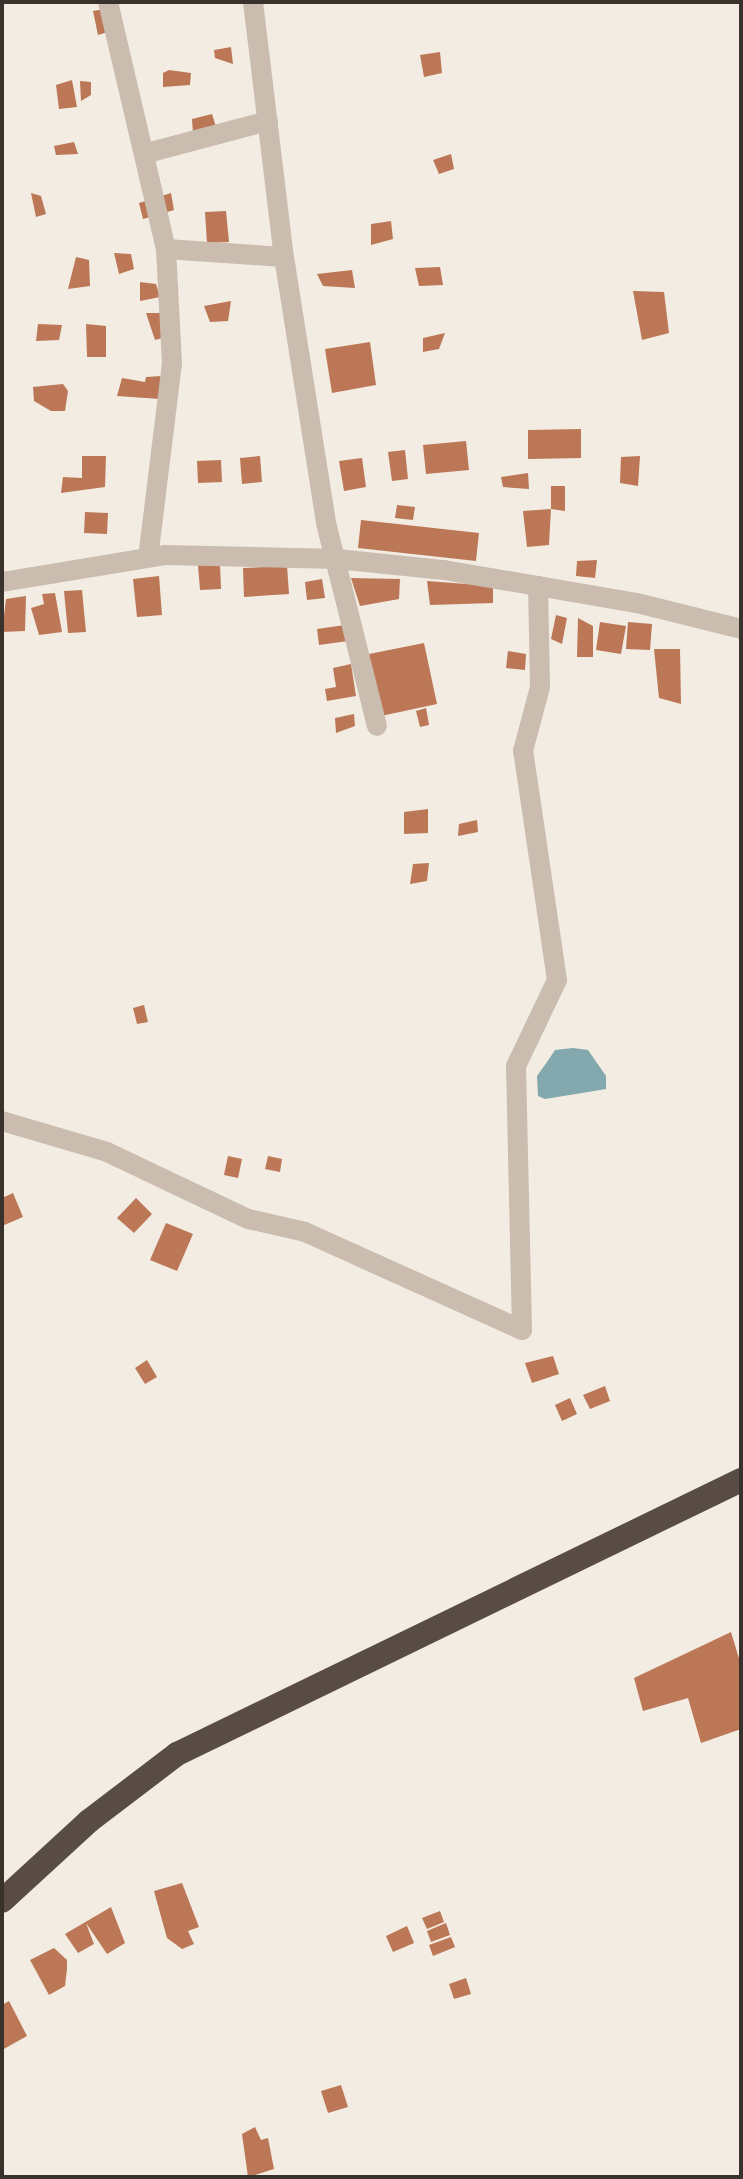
<!DOCTYPE html>
<html>
<head>
<meta charset="utf-8">
<style>
	body { margin:0 }
	#map { position:relative; width:743px; height:2179px; overflow:hidden; background:#f2ece2; font-family:Overpass,sans-serif }
	div>[style] { position:absolute }
	.water>* { inset:0; background:#83a8ad }
	.building>* { inset:0; background:#bc7756 }
	.minor>* { height:20px; margin:-10px; padding:0 10px; transform-origin:10px; border-radius:10px; background:#cabdaf }
	.highway>* { height:24px; margin:-12px; padding:0 12px; transform-origin:12px; border-radius:12px; background:#594c44 }
	span { translate:-50% -50%; white-space:nowrap; text-align:center; line-height:1.15; -webkit-text-stroke:6px #faf5ef; paint-order:stroke }
	.frame { position:absolute; inset:0; border:4px solid #39312c; pointer-events:none }
</style>
</head>
<body>
<div id="map">
	<div class="water">
		<i style="clip-path:polygon(573px 1048px,588px 1050px,606px 1076px,606px 1089px,545px 1099px,538px 1096px,537px 1076px,547px 1062px,555px 1050px)"></i>
	</div>
	<div class="building">
		<i style="clip-path:polygon(116px 7px,121px 28px,98px 35px,93px 11px)"></i>
		<i style="clip-path:polygon(231px 47px,233px 64px,215px 58px,214px 50px)"></i>
		<i style="clip-path:polygon(440px 52px,442px 73px,424px 77px,420px 55px)"></i>
		<i style="clip-path:polygon(169px 70px,191px 73px,190px 85px,163px 87px,163px 73px)"></i>
		<i style="clip-path:polygon(72px 80px,77px 107px,59px 109px,56px 85px)"></i>
		<i style="clip-path:polygon(80px 81px,91px 82px,91px 95px,81px 101px)"></i>
		<i style="clip-path:polygon(212px 114px,216px 127px,193px 134px,192px 119px)"></i>
		<i style="clip-path:polygon(74px 142px,78px 154px,56px 155px,54px 146px)"></i>
		<i style="clip-path:polygon(451px 154px,454px 169px,439px 174px,433px 160px)"></i>
		<i style="clip-path:polygon(31px 193px,41px 196px,46px 214px,36px 217px)"></i>
		<i style="clip-path:polygon(171px 193px,174px 210px,143px 219px,139px 203px)"></i>
		<i style="clip-path:polygon(226px 211px,229px 242px,207px 243px,205px 212px)"></i>
		<i style="clip-path:polygon(391px 221px,393px 239px,371px 245px,371px 224px)"></i>
		<i style="clip-path:polygon(114px 253px,131px 254px,134px 269px,119px 274px)"></i>
		<i style="clip-path:polygon(76px 257px,89px 260px,90px 286px,68px 289px)"></i>
		<i style="clip-path:polygon(440px 267px,443px 285px,419px 286px,415px 268px)"></i>
		<i style="clip-path:polygon(352px 270px,355px 288px,323px 286px,317px 274px)"></i>
		<i style="clip-path:polygon(140px 282px,156px 284px,160px 297px,140px 301px)"></i>
		<i style="clip-path:polygon(633px 291px,664px 292px,669px 333px,642px 340px)"></i>
		<i style="clip-path:polygon(231px 301px,228px 321px,210px 322px,204px 306px)"></i>
		<i style="clip-path:polygon(146px 313px,160px 313px,171px 336px,155px 340px)"></i>
		<i style="clip-path:polygon(38px 324px,62px 325px,59px 340px,36px 341px)"></i>
		<i style="clip-path:polygon(86px 324px,106px 326px,106px 357px,87px 357px)"></i>
		<i style="clip-path:polygon(445px 333px,439px 349px,423px 352px,423px 338px)"></i>
		<i style="clip-path:polygon(370px 342px,376px 385px,332px 393px,325px 349px)"></i>
		<i style="clip-path:polygon(161px 376px,160px 399px,117px 396px,122px 378px,145px 382px,146px 377px)"></i>
		<i style="clip-path:polygon(63px 384px,68px 391px,65px 411px,51px 411px,34px 401px,33px 387px)"></i>
		<i style="clip-path:polygon(581px 429px,581px 458px,528px 459px,528px 430px)"></i>
		<i style="clip-path:polygon(466px 441px,469px 470px,426px 474px,423px 445px)"></i>
		<i style="clip-path:polygon(405px 450px,408px 479px,392px 481px,388px 452px)"></i>
		<i style="clip-path:polygon(82px 456px,106px 456px,105px 487px,61px 493px,63px 477px,82px 478px)"></i>
		<i style="clip-path:polygon(260px 456px,262px 482px,242px 484px,240px 458px)"></i>
		<i style="clip-path:polygon(640px 456px,638px 486px,620px 483px,621px 457px)"></i>
		<i style="clip-path:polygon(362px 458px,366px 487px,344px 491px,339px 461px)"></i>
		<i style="clip-path:polygon(221px 460px,222px 482px,198px 483px,197px 461px)"></i>
		<i style="clip-path:polygon(528px 473px,529px 489px,503px 487px,501px 477px)"></i>
		<i style="clip-path:polygon(551px 486px,565px 486px,565px 511px,551px 509px,549px 545px,527px 547px,523px 511px,551px 509px)"></i>
		<i style="clip-path:polygon(397px 505px,415px 507px,413px 520px,395px 518px)"></i>
		<i style="clip-path:polygon(85px 512px,108px 513px,107px 534px,84px 533px)"></i>
		<i style="clip-path:polygon(361px 520px,479px 533px,476px 561px,358px 548px)"></i>
		<i style="clip-path:polygon(597px 560px,595px 578px,576px 576px,577px 561px)"></i>
		<i style="clip-path:polygon(220px 564px,221px 589px,200px 590px,198px 565px)"></i>
		<i style="clip-path:polygon(287px 566px,289px 594px,244px 597px,243px 568px)"></i>
		<i style="clip-path:polygon(159px 576px,162px 615px,137px 617px,133px 579px)"></i>
		<i style="clip-path:polygon(351px 578px,400px 579px,399px 599px,360px 606px)"></i>
		<i style="clip-path:polygon(322px 579px,325px 598px,307px 600px,305px 582px)"></i>
		<i style="clip-path:polygon(427px 581px,493px 586px,493px 603px,430px 605px)"></i>
		<i style="clip-path:polygon(82px 590px,86px 632px,68px 633px,64px 591px)"></i>
		<i style="clip-path:polygon(55px 593px,62px 632px,39px 635px,31px 608px,44px 604px,42px 594px)"></i>
		<i style="clip-path:polygon(26px 596px,25px 631px,2px 632px,6px 599px)"></i>
		<i style="clip-path:polygon(556px 615px,567px 618px,562px 644px,551px 639px)"></i>
		<i style="clip-path:polygon(578px 618px,593px 626px,593px 657px,577px 657px)"></i>
		<i style="clip-path:polygon(600px 622px,626px 626px,621px 654px,596px 650px)"></i>
		<i style="clip-path:polygon(628px 622px,652px 624px,650px 650px,626px 649px)"></i>
		<i style="clip-path:polygon(345px 625px,348px 641px,319px 645px,317px 629px)"></i>
		<i style="clip-path:polygon(424px 643px,437px 704px,381px 716px,369px 654px)"></i>
		<i style="clip-path:polygon(654px 649px,680px 649px,681px 704px,659px 698px)"></i>
		<i style="clip-path:polygon(508px 651px,526px 654px,525px 670px,506px 668px)"></i>
		<i style="clip-path:polygon(351px 664px,356px 696px,327px 701px,325px 689px,336px 687px,333px 668px)"></i>
		<i style="clip-path:polygon(426px 708px,429px 725px,420px 727px,416px 711px)"></i>
		<i style="clip-path:polygon(354px 714px,355px 726px,336px 733px,335px 718px)"></i>
		<i style="clip-path:polygon(428px 809px,428px 833px,404px 834px,404px 812px)"></i>
		<i style="clip-path:polygon(477px 820px,478px 832px,458px 836px,459px 824px)"></i>
		<i style="clip-path:polygon(429px 863px,427px 881px,410px 884px,413px 864px)"></i>
		<i style="clip-path:polygon(144px 1005px,148px 1022px,137px 1024px,133px 1008px)"></i>
		<i style="clip-path:polygon(228px 1156px,242px 1159px,238px 1178px,224px 1175px)"></i>
		<i style="clip-path:polygon(268px 1156px,282px 1159px,280px 1172px,265px 1169px)"></i>
		<i style="clip-path:polygon(13px 1193px,23px 1217px,2px 1226px,2px 1198px)"></i>
		<i style="clip-path:polygon(136px 1198px,152px 1214px,134px 1233px,117px 1218px)"></i>
		<i style="clip-path:polygon(166px 1223px,193px 1234px,177px 1271px,150px 1260px)"></i>
		<i style="clip-path:polygon(553px 1356px,559px 1374px,532px 1383px,525px 1363px)"></i>
		<i style="clip-path:polygon(147px 1360px,157px 1377px,145px 1384px,135px 1368px)"></i>
		<i style="clip-path:polygon(605px 1386px,610px 1401px,590px 1409px,583px 1395px)"></i>
		<i style="clip-path:polygon(570px 1398px,577px 1414px,562px 1421px,555px 1405px)"></i>
		<i style="clip-path:polygon(731px 1632px,741px 1665px,741px 1729px,701px 1743px,688px 1698px,643px 1711px,634px 1678px)"></i>
		<i style="clip-path:polygon(182px 1883px,199px 1927px,188px 1931px,194px 1944px,182px 1949px,167px 1938px,154px 1891px)"></i>
		<i style="clip-path:polygon(111px 1907px,125px 1943px,107px 1954px,86px 1923px,94px 1944px,78px 1953px,65px 1934px)"></i>
		<i style="clip-path:polygon(440px 1911px,444px 1922px,427px 1929px,422px 1918px)"></i>
		<i style="clip-path:polygon(446px 1923px,450px 1935px,431px 1942px,427px 1931px)"></i>
		<i style="clip-path:polygon(407px 1926px,414px 1943px,393px 1952px,386px 1936px)"></i>
		<i style="clip-path:polygon(451px 1937px,455px 1947px,433px 1956px,429px 1945px)"></i>
		<i style="clip-path:polygon(54px 1948px,67px 1960px,67px 1969px,65px 1986px,49px 1995px,30px 1960px)"></i>
		<i style="clip-path:polygon(466px 1978px,471px 1994px,454px 1999px,449px 1984px)"></i>
		<i style="clip-path:polygon(9px 2001px,27px 2036px,2px 2050px,2px 2005px)"></i>
		<i style="clip-path:polygon(341px 2085px,348px 2107px,328px 2113px,321px 2091px)"></i>
		<i style="clip-path:polygon(255px 2127px,261px 2140px,268px 2138px,274px 2169px,248px 2177px,242px 2134px)"></i>
	</div>
	<div class="minor">
		<i style="left:108px;top:2px;width:254px;rotate:76.8deg"></i>
		<i style="left:166px;top:249px;width:114px;rotate:87deg"></i>
		<i style="left:172px;top:363px;width:196px;rotate:97deg"></i>
		<i style="left:253px;top:2px;width:257px;rotate:83.1deg"></i>
		<i style="left:284px;top:257px;width:269px;rotate:81deg"></i>
		<i style="left:326px;top:523px;width:209px;rotate:75.9deg"></i>
		<i style="left:147px;top:153px;width:125px;rotate:-14.8deg"></i>
		<i style="left:166px;top:249px;width:118px;rotate:3.9deg"></i>
		<i style="left:2px;top:582px;width:165px;rotate:-9.4deg"></i>
		<i style="left:165px;top:555px;width:172px;rotate:1.3deg"></i>
		<i style="left:337px;top:559px;width:108px;rotate:5.9deg"></i>
		<i style="left:444px;top:570px;width:196px;rotate:9.7deg"></i>
		<i style="left:637px;top:603px;width:107px;rotate:14deg"></i>
		<i style="left:2px;top:1121px;width:109px;rotate:16.4deg"></i>
		<i style="left:107px;top:1152px;width:156px;rotate:25.4deg"></i>
		<i style="left:248px;top:1219px;width:58px;rotate:12.8deg"></i>
		<i style="left:305px;top:1232px;width:238px;rotate:24.3deg"></i>
		<i style="left:522px;top:1330px;width:264px;rotate:-91.3deg"></i>
		<i style="left:516px;top:1066px;width:95px;rotate:-64.5deg"></i>
		<i style="left:557px;top:980px;width:232px;rotate:-98.4deg"></i>
		<i style="left:523px;top:751px;width:66px;rotate:-75.1deg"></i>
		<i style="left:540px;top:687px;width:101px;rotate:-91.1deg"></i>
	</div>
	<div class="highway">
		<i style="left:2px;top:1901px;width:118px;rotate:-42.6deg"></i>
		<i style="left:89px;top:1821px;width:111px;rotate:-37.3deg"></i>
		<i style="left:177px;top:1754px;width:627px;rotate:-25.91deg"></i>
	</div>
	<div class="frame"></div>
</div>
</body>
</html>
